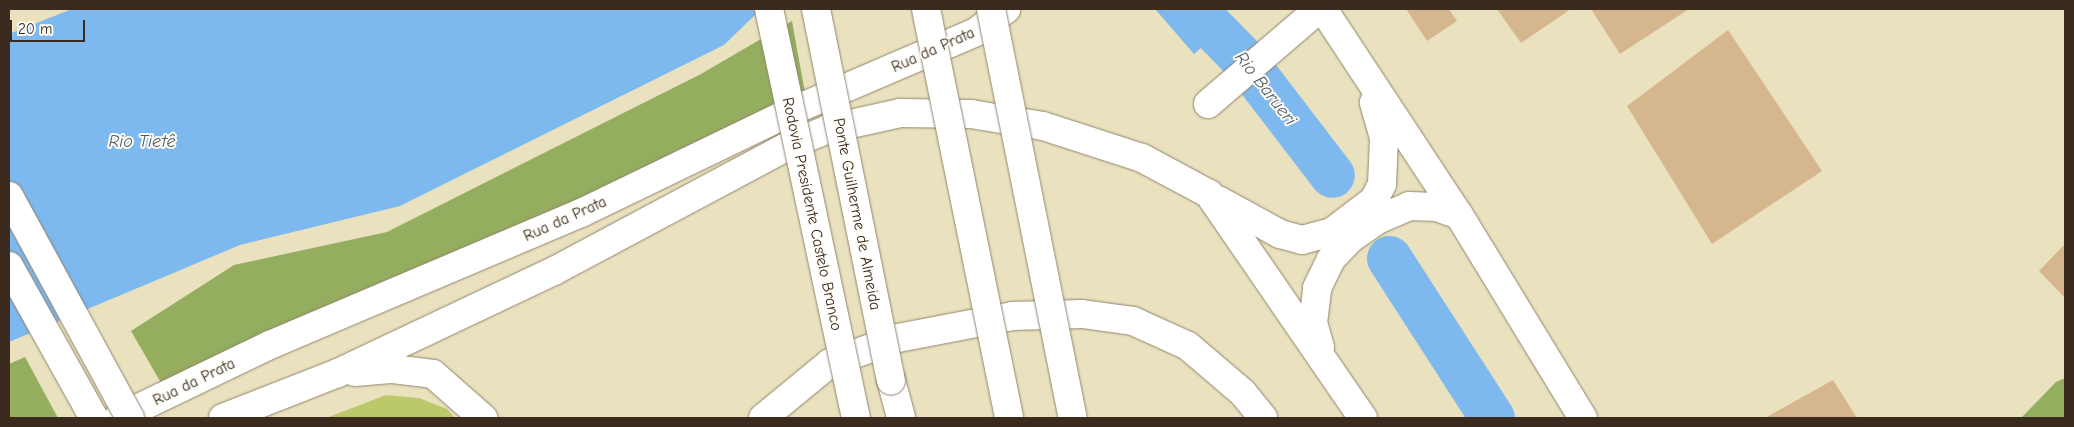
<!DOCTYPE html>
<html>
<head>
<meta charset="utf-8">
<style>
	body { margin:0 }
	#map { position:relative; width:2074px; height:427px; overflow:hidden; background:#eae1bf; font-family:"Comic Neue",sans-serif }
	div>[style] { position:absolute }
	.green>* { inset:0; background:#bbc96b }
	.forest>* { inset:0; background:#94ad5f }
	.water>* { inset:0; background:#7db8ef }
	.river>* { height:45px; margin:-22.5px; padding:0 22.5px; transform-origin:22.5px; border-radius:22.5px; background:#7db8ef }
	.building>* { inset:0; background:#d5b68e }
	.roads { filter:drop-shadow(0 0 1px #92866e) drop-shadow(0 0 1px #92866e) }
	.secondary>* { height:28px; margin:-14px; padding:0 14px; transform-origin:14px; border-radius:14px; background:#fff }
	.primary>* { height:28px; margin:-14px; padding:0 14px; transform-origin:14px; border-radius:14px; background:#fff }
	.motorway>* { height:28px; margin:-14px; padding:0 14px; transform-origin:14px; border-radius:14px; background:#fff }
	.bridges { filter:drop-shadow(0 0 1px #92866e) drop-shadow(0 0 1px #92866e) }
	.secondary-bridge>* { height:28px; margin:-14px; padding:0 14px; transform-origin:14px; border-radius:14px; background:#fff }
	.motorway-bridge>* { height:28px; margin:-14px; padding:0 14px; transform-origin:14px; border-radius:14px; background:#fff }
	span { translate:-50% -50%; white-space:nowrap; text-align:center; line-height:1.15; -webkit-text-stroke:4px #fdfcf7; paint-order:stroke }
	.street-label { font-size:16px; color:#3b2a1e }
	.water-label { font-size:18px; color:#525c67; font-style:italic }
	.frame { position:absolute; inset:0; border:10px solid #3b2a1e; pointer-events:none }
	.scale { position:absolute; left:10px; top:20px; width:75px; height:22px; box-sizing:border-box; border:2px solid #3b2a1e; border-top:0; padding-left:6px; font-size:15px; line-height:18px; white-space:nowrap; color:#3b2a1e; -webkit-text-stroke:4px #fdfcf7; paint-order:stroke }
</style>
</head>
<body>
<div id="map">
	<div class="green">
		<i style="clip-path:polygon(386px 395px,419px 398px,447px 409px,455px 418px,326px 418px)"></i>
	</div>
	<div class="forest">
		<i style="clip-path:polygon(792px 21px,805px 93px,168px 395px,131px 331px,234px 265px,387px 232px,701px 74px)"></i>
		<i style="clip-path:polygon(25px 357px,58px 418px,9px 418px,9px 364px)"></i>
		<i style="clip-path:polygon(2065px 378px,2065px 418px,2021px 418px,2056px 382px)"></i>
	</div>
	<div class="water">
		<i style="clip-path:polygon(72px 9px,761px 9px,724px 45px,400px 206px,240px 245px,9px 342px,9px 34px)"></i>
		<i style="clip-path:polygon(1155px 9px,1223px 9px,1234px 19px,1194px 54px)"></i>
	</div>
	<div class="river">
		<i style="left:1194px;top:9px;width:70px;rotate:45.6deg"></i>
		<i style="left:1243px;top:59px;width:146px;rotate:52.5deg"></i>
		<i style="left:1389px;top:258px;width:190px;rotate:57.2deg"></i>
	</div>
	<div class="building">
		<i style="clip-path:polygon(1406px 9px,1449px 9px,1457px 21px,1427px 41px)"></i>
		<i style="clip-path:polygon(1497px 9px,1571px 9px,1521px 43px)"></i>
		<i style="clip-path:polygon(1591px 9px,1689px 9px,1620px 54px)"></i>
		<i style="clip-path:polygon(1728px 30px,1822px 171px,1712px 244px,1627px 106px)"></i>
		<i style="clip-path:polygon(2065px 244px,2065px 298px,2039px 271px)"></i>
		<i style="clip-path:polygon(1833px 380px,1857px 418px,1765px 418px)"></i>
	</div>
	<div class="roads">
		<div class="secondary">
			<i style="left:9px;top:266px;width:174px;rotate:60.8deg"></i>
		</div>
		<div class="primary">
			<i style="left:1323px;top:9px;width:247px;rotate:56.6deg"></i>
			<i style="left:1459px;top:215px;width:238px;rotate:58.6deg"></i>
			<i style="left:1208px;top:104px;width:146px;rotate:-40.6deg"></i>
			<i style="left:1218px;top:200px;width:71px;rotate:28.7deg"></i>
			<i style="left:1280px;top:234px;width:23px;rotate:15deg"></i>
			<i style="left:1302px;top:240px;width:31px;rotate:-15deg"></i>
			<i style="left:1332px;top:232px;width:53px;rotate:-37.3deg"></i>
			<i style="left:1374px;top:200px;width:18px;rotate:-63deg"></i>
			<i style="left:1382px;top:184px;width:46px;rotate:-87.5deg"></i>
			<i style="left:1384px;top:138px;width:37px;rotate:-106deg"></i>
			<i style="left:1320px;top:347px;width:25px;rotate:-106deg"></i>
			<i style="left:1313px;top:323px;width:35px;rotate:-83deg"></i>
			<i style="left:1317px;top:288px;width:32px;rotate:-64deg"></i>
			<i style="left:1331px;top:259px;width:28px;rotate:-46deg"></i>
			<i style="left:1350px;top:239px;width:35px;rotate:-35deg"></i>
			<i style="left:1379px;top:219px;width:33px;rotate:-23deg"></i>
			<i style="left:1409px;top:206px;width:28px;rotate:2deg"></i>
			<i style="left:1437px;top:207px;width:23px;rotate:20deg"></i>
			<i style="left:355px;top:372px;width:38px;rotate:-5deg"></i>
			<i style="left:393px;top:369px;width:40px;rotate:7.1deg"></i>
			<i style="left:433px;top:374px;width:67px;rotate:41.3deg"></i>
			<i style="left:118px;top:418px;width:169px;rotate:-25.7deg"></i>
			<i style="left:270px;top:345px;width:338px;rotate:-23deg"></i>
			<i style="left:581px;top:213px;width:234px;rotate:-25.8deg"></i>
			<i style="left:792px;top:111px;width:200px;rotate:-23.2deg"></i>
			<i style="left:976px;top:32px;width:38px;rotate:-37deg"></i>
			<i style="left:223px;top:418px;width:123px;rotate:-21.4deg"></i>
			<i style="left:338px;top:373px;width:239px;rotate:-25.3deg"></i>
			<i style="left:554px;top:271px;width:272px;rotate:-28.1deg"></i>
			<i style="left:794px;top:143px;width:37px;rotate:-22deg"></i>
			<i style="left:828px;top:129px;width:74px;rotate:-12.5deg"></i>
			<i style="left:900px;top:113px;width:71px;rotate:0.8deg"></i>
			<i style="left:971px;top:114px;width:73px;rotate:9.5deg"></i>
			<i style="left:1043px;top:126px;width:104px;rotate:17.9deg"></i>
			<i style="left:1142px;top:158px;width:76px;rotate:28.2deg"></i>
			<i style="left:1209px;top:194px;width:272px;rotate:55.5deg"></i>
			<i style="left:763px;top:418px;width:87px;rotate:-39.4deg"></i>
			<i style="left:830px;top:363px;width:72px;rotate:-20.2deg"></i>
			<i style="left:898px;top:338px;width:117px;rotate:-10.8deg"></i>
			<i style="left:1013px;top:316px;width:69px;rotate:-1.7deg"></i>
			<i style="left:1082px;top:314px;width:51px;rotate:7.8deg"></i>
			<i style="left:1133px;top:321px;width:60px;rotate:24.4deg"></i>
			<i style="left:1188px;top:346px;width:72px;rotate:40.5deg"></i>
			<i style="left:1243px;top:393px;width:32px;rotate:51deg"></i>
		</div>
		<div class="motorway">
			<i style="left:891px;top:380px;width:39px;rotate:75deg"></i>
		</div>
	</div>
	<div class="bridges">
		<div class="secondary-bridge">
			<i style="left:9px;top:196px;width:253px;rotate:61.4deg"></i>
		</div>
		<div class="motorway-bridge">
			<i style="left:769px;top:9px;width:418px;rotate:78deg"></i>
			<i style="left:816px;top:9px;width:379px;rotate:78.6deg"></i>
			<i style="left:926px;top:9px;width:417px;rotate:78.5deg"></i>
			<i style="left:991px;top:9px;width:417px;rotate:78.7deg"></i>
		</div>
	</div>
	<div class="street-label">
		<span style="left:933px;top:50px;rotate:-24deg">Rua da Prata</span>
		<span style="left:812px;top:214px;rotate:78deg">Rodovia Presidente Castelo Branco</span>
		<span style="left:857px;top:214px;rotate:79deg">Ponte Guilherme de Almeida</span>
		<span style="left:565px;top:219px;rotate:-24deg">Rua da Prata</span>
		<span style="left:194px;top:382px;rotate:-26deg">Rua da Prata</span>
	</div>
	<div class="water-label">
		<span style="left:1265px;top:89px;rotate:52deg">Rio Barueri</span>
		<span style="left:142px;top:142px">Rio Tietê</span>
	</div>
	<div class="frame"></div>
	<div class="scale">20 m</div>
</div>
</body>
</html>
